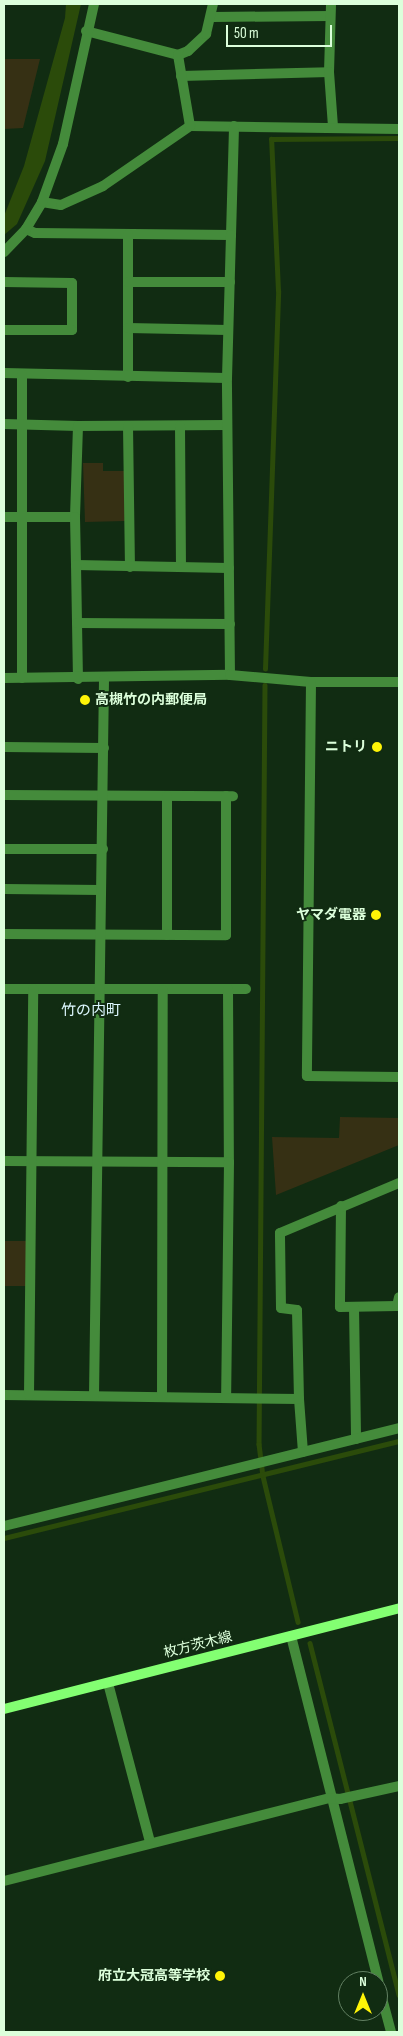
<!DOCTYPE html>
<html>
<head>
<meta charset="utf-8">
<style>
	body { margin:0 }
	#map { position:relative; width:403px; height:2036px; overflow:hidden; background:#112c12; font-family:"Sofia Sans Condensed","Noto Sans JP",sans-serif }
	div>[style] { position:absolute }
	.green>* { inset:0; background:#363014 }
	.water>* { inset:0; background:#2b4b0a }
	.stream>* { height:4.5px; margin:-2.25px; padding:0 2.25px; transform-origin:2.25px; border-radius:2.25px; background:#2b4b0a }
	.minor>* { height:10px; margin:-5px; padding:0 5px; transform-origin:5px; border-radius:5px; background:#448b3b }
	.secondary>* { height:10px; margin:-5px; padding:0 5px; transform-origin:5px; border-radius:5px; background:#83ff72 }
	.dots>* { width:14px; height:14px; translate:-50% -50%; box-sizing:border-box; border:2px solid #112c12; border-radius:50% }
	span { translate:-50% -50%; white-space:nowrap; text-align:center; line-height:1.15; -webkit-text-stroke:4px #112c12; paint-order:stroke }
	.poi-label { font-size:14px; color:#dcffdb; font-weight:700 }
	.left { translate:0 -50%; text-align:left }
	.right { translate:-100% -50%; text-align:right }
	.street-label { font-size:14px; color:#dcffdb }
	.neighbourhood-label { font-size:15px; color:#ddf8ff }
	.frame { position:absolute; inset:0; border:5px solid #dcffdb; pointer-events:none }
	.north { position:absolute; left:338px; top:1971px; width:50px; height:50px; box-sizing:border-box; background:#112c12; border:1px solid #628062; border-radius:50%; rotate:0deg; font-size:14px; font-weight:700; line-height:20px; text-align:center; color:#dcffdb }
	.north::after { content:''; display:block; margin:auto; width:18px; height:22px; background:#fff407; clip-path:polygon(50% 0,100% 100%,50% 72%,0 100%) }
	.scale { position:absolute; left:226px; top:25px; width:106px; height:22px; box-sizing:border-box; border:2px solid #dcffdb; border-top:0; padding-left:6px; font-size:15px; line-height:18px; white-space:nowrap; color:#dcffdb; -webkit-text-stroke:4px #112c12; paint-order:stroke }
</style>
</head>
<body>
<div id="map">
	<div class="green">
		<i style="clip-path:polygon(4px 59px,40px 59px,23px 128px,4px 129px)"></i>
		<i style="clip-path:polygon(83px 463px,103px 463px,103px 471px,126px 471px,125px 521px,85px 522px)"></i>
		<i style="clip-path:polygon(340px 1117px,399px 1118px,399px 1145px,276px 1195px,272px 1137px,339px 1138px)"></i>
		<i style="clip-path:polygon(4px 1241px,28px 1241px,28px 1286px,4px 1286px)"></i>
	</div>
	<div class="water">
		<i style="clip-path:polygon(66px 4px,81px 4px,45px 161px,17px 224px,4px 235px,4px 216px,24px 166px,65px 18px)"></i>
	</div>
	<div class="stream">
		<i style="left:265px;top:669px;width:378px;rotate:-88deg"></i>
		<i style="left:278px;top:291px;width:152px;rotate:-92.6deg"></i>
		<i style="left:271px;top:139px;width:128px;rotate:-0.4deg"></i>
		<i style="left:265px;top:685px;width:759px;rotate:90.45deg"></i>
		<i style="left:259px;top:1444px;width:32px;rotate:83deg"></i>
		<i style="left:263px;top:1476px;width:150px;rotate:76.5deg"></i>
		<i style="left:4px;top:1538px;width:407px;rotate:-13.8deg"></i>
		<i style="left:310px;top:1643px;width:363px;rotate:75.8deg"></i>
	</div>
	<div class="minor">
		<i style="left:213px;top:17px;width:117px;rotate:-0.5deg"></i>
		<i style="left:86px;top:31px;width:95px;rotate:14.6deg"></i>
		<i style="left:178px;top:55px;width:11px;rotate:-22deg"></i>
		<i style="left:188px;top:51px;width:25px;rotate:-43deg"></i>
		<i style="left:206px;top:34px;width:31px;rotate:-77deg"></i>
		<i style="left:329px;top:72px;width:68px;rotate:-88.3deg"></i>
		<i style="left:181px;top:76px;width:148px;rotate:-1.5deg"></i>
		<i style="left:329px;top:72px;width:54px;rotate:85.8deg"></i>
		<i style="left:190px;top:126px;width:209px;rotate:0.8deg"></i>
		<i style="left:42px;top:202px;width:19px;rotate:9deg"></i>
		<i style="left:61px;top:205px;width:46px;rotate:-24.3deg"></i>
		<i style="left:103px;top:186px;width:106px;rotate:-34.6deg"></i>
		<i style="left:190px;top:126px;width:72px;rotate:-99.6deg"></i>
		<i style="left:26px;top:229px;width:10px;rotate:24deg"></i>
		<i style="left:35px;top:233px;width:196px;rotate:0.6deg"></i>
		<i style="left:231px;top:235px;width:109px;rotate:-88.4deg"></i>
		<i style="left:128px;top:234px;width:143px;rotate:90deg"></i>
		<i style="left:4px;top:252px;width:32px;rotate:-46deg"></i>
		<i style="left:26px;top:229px;width:31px;rotate:-59deg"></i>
		<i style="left:42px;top:202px;width:62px;rotate:-70.1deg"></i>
		<i style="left:63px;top:144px;width:143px;rotate:-77.5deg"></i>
		<i style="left:4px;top:282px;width:68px;rotate:0.8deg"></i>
		<i style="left:72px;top:283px;width:47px;rotate:90deg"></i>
		<i style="left:72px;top:330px;width:68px;rotate:180deg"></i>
		<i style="left:128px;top:282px;width:102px"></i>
		<i style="left:128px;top:328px;width:100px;rotate:1.1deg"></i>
		<i style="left:4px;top:373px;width:223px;rotate:1.3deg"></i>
		<i style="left:22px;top:374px;width:304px;rotate:90deg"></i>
		<i style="left:4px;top:424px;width:74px;rotate:1.5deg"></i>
		<i style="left:78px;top:426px;width:91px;rotate:91.9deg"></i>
		<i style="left:78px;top:426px;width:149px;rotate:-0.4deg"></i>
		<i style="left:128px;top:426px;width:141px;rotate:89.2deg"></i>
		<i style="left:180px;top:426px;width:141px;rotate:89.6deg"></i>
		<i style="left:4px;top:517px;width:71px"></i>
		<i style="left:75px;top:517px;width:48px;rotate:88.8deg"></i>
		<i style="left:76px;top:565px;width:153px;rotate:1.1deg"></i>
		<i style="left:76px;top:565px;width:114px;rotate:89deg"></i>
		<i style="left:77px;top:623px;width:153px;rotate:0.4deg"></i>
		<i style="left:230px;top:675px;width:297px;rotate:-90.6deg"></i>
		<i style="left:227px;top:378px;width:143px;rotate:-88.4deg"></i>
		<i style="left:4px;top:678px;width:226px;rotate:-0.8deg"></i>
		<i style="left:230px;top:675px;width:81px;rotate:4.9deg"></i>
		<i style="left:311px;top:682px;width:88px"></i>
		<i style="left:311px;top:682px;width:394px;rotate:90.6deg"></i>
		<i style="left:307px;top:1076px;width:92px;rotate:0.6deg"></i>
		<i style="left:4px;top:747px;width:100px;rotate:0.6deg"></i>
		<i style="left:4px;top:795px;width:229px;rotate:0.3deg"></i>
		<i style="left:167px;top:796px;width:139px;rotate:90deg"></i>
		<i style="left:4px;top:849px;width:99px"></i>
		<i style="left:4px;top:889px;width:97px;rotate:0.6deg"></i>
		<i style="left:4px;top:934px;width:222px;rotate:0.3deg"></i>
		<i style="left:226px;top:935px;width:139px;rotate:-90deg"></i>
		<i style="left:4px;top:989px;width:242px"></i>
		<i style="left:228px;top:989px;width:173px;rotate:89.7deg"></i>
		<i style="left:4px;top:1161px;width:225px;rotate:0.3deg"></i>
		<i style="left:229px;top:1162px;width:236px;rotate:90.7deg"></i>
		<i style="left:341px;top:1206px;width:101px;rotate:90.6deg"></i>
		<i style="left:340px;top:1307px;width:57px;rotate:-1deg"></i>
		<i style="left:397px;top:1306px;width:9px;rotate:-77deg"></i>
		<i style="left:354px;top:1307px;width:132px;rotate:89.1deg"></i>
		<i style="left:4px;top:1395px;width:295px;rotate:0.8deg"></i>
		<i style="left:299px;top:1399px;width:53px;rotate:85.7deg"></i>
		<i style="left:29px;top:1395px;width:406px;rotate:-89.4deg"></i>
		<i style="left:94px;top:1396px;width:717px;rotate:-89.2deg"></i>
		<i style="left:162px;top:1397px;width:407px;rotate:-89.9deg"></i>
		<i style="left:299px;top:1399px;width:89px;rotate:-91.3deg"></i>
		<i style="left:297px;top:1310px;width:16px;rotate:-173deg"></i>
		<i style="left:281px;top:1308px;width:75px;rotate:-90.8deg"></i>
		<i style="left:280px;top:1233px;width:129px;rotate:-22.8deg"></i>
		<i style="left:4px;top:1526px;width:407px;rotate:-13.9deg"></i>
		<i style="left:291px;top:1636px;width:356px;rotate:75.8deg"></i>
		<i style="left:108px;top:1683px;width:164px;rotate:75.2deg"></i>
		<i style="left:4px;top:1881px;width:336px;rotate:-14.3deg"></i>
		<i style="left:330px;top:1798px;width:10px;rotate:6deg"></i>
		<i style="left:340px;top:1799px;width:60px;rotate:-12.4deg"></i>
		<i style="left:378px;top:1983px;width:51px;rotate:75.1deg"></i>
	</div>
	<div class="secondary">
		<i style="left:4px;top:1709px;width:408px;rotate:-14.3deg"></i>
	</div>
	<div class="dots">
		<i style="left:85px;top:700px;background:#fff407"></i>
		<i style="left:377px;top:747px;background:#fff407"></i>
		<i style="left:376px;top:915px;background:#fff407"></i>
		<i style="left:220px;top:1976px;background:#fff407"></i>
	</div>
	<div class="poi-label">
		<span class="left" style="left:95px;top:700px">高槻竹の内郵便局</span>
		<span class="right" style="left:367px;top:747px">ニトリ</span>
		<span class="right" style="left:366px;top:915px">ヤマダ電器</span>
		<span class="right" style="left:210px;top:1976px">府立大冠高等学校</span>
	</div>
	<div class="street-label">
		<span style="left:198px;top:1645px;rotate:-14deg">枚方茨木線</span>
	</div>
	<div class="neighbourhood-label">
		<span style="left:91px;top:1011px">竹の内町</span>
	</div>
	<div class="frame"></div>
	<div class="north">N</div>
	<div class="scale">50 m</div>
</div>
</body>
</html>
